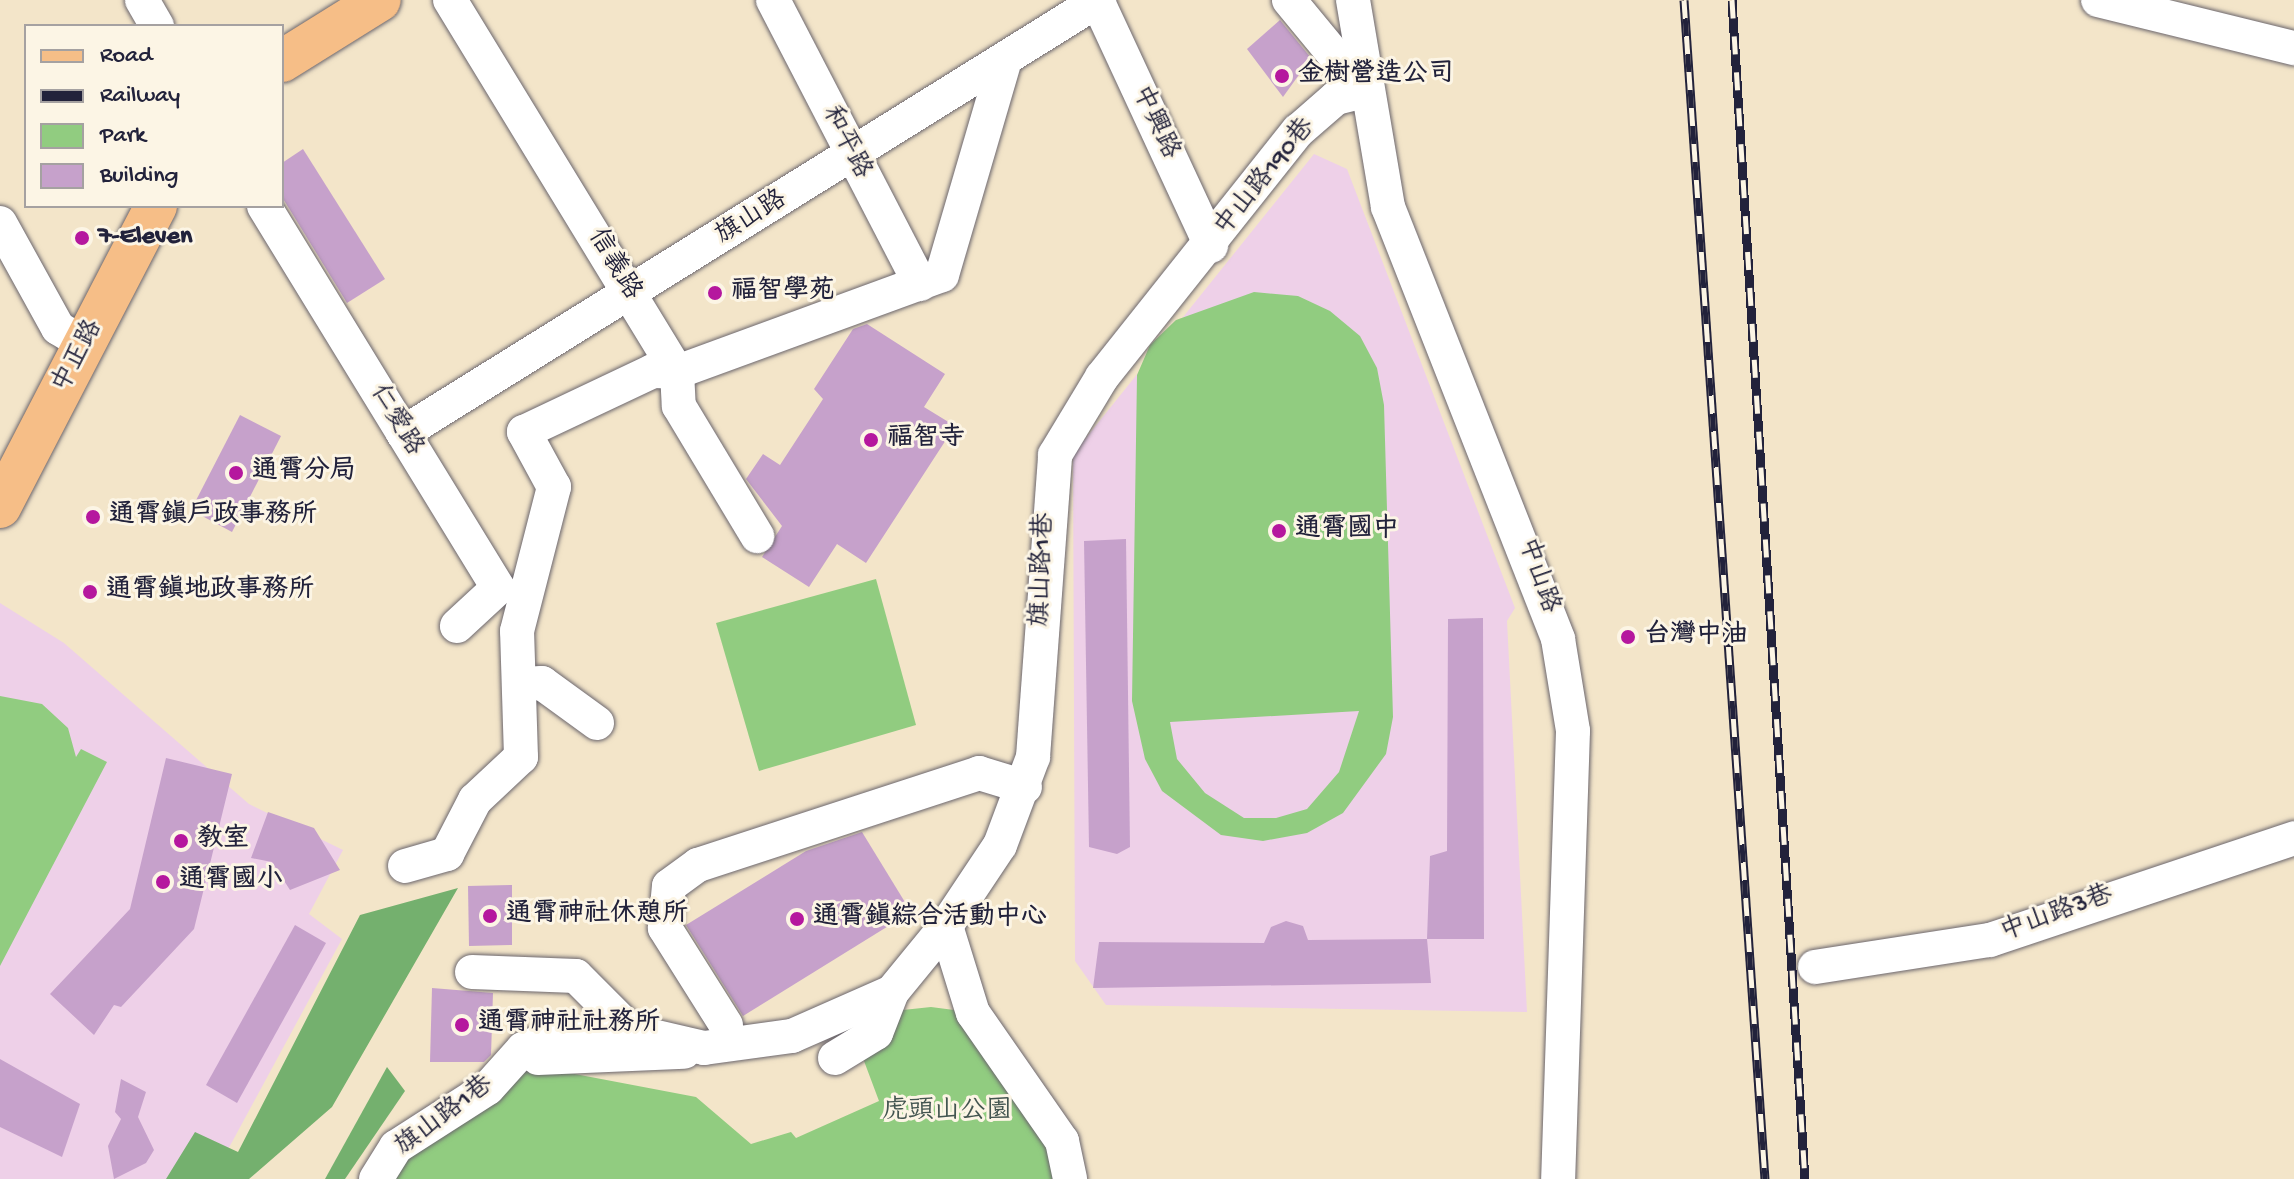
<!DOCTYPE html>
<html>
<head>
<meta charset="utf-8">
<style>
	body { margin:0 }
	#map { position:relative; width:2294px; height:1179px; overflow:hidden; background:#f3e5c9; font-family:"Gochi Hand","LXGW WenKai TC",sans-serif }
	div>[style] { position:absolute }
	.built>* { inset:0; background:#eed0e8 }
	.green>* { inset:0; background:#91cc80 }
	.forest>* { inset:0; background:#74b06e }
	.building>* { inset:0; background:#c6a1cb }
	.roads { filter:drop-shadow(0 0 2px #6b666d) drop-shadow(0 0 2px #6b666d) }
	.minor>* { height:34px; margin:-17px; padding:0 17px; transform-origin:17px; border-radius:17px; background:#fff }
	.major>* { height:42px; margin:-21px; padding:0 21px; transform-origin:21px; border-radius:21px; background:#f6be87 }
	.rail>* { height:9px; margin-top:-4.5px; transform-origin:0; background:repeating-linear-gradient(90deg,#fcf5e5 0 18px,#22223b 0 36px); box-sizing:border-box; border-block:2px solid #22223b }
	.dots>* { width:22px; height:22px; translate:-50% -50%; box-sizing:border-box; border:4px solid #fcf5e5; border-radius:50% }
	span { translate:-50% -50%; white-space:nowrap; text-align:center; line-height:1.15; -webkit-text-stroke:6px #fcf5e5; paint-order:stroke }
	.poi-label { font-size:26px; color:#22223b; font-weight:700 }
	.left { translate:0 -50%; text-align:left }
	.street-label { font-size:26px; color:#22223b }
	.park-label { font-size:26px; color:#435550 }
	.legend { position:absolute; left:24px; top:24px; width:260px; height:184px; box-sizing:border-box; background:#fcf5e5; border:2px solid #a5a1a1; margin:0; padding:10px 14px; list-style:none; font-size:24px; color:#22223b }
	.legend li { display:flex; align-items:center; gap:16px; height:40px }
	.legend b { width:40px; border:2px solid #a5a1a1 }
</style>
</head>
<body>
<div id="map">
	<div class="built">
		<i style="clip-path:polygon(1314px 154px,1347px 169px,1515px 608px,1507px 621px,1527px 1012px,1106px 1005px,1075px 961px,1073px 454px)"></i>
		<i style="clip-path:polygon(0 603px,64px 643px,249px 804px,343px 850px,309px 914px,342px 939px,212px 1179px,0 1179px)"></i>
	</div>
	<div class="green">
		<i style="clip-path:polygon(evenodd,1254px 292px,1298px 296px,1330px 311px,1360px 336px,1377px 368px,1384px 405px,1393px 717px,1386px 754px,1343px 813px,1307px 833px,1263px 841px,1221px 835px,1162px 791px,1145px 759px,1132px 701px,1137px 375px,1150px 345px,1176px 320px,1254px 292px,1359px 711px,1339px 772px,1307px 809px,1276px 818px,1244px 818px,1205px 793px,1177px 759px,1170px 722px,1359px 711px)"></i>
		<i style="clip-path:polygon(876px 579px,916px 725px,759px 771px,716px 623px)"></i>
		<i style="clip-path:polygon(0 696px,42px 704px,68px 728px,76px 757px,81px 749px,107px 762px,0 966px)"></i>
		<i style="clip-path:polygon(931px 1007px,954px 1010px,1050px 1136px,1061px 1179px,391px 1179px,410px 1152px,531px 1054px,559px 1071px,696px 1097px,751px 1144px,791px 1132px,796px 1138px,879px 1101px,864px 1061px,903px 1010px)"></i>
	</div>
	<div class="forest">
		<i style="clip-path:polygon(458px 888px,332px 1107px,249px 1179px,166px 1179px,195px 1132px,238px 1152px,360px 915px)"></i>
		<i style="clip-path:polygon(387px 1067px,405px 1091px,345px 1179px,325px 1179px)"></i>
	</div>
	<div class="building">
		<i style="clip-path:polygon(1280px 20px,1311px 58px,1283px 97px,1247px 49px)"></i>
		<i style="clip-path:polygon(303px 149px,385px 279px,347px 303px,282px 197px,282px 163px)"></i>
		<i style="clip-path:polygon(867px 324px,945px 374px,924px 407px,955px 426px,866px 563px,837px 544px,809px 587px,762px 557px,782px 526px,746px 479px,763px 454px,780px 465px,823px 399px,814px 389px,853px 329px)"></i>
		<i style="clip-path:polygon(240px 415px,281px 436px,232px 532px,191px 510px)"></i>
		<i style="clip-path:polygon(1126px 539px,1130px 847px,1117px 854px,1089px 847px,1084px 541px)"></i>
		<i style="clip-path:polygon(1483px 618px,1484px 939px,1427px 939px,1430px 856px,1447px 851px,1448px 619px)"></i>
		<i style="clip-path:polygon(166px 758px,232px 774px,194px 929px,121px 1007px,114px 1005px,94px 1035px,50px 994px,130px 909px)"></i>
		<i style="clip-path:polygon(268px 812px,314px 828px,340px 870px,290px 890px,272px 862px,251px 858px)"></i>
		<i style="clip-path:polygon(862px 832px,911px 912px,743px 1016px,686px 925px,806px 851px)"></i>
		<i style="clip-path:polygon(512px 885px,512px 945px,469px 946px,468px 886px)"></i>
		<i style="clip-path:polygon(1286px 921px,1303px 926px,1308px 940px,1427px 939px,1431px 983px,1093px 988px,1099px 942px,1264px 943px,1271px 927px)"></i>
		<i style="clip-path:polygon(295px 925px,326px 943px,237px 1103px,206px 1085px)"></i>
		<i style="clip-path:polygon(432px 988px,493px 993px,491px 1055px,484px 1062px,430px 1062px)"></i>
		<i style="clip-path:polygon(0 1059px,80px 1104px,62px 1157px,0 1127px)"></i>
		<i style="clip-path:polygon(121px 1079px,146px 1092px,138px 1117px,154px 1150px,146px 1163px,114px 1179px,108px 1146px,121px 1119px,115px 1112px)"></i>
	</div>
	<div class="roads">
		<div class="minor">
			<i style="left:142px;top:0;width:30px;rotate:60deg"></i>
			<i style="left:450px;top:0;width:436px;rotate:58.6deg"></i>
			<i style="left:677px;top:372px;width:34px;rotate:87deg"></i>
			<i style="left:679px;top:406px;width:152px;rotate:59deg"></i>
			<i style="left:773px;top:0;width:320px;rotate:62.6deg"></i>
			<i style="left:1097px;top:0;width:271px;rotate:65.1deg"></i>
			<i style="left:1353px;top:0;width:210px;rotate:80.4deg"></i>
			<i style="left:1388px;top:207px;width:464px;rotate:68.5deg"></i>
			<i style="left:1558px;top:639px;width:93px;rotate:80.7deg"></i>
			<i style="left:1573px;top:731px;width:448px;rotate:91.9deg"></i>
			<i style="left:2098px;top:0;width:202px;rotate:13.8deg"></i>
			<i style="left:264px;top:206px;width:448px;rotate:58.5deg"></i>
			<i style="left:498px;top:588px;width:56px;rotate:137.2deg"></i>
			<i style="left:0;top:223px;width:120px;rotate:61.1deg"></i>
			<i style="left:58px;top:328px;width:33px;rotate:31deg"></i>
			<i style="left:403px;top:433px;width:820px;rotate:-31.89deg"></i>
			<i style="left:521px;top:684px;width:21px;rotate:-3deg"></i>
			<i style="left:542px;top:683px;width:68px;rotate:36deg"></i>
			<i style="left:405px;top:866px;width:44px;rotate:-15.9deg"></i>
			<i style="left:447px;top:854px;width:61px;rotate:-62.6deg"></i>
			<i style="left:475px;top:800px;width:63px;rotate:-43.1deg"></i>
			<i style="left:521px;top:757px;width:126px;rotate:-91.8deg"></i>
			<i style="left:517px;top:631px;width:149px;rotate:-75.6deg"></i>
			<i style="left:554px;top:487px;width:63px;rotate:-118.6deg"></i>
			<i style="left:524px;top:432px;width:143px;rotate:-25.3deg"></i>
			<i style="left:653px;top:371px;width:24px;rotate:2deg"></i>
			<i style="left:677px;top:372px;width:282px;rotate:-20.1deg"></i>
			<i style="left:942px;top:275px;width:225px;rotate:-73.7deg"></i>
			<i style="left:946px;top:926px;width:91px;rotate:72.8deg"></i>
			<i style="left:973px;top:1013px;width:156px;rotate:55.2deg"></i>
			<i style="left:1062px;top:1141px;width:39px;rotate:78deg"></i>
			<i style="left:1815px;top:967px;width:177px;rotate:-8.8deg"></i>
			<i style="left:1990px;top:940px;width:321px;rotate:-18.5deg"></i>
			<i style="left:472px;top:972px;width:104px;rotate:2.2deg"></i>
			<i style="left:576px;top:976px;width:78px;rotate:45deg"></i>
			<i style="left:726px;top:1025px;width:115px;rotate:-122.2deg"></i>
			<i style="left:665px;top:928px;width:42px;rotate:-84.6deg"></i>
			<i style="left:669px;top:886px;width:36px;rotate:-36deg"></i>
			<i style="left:698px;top:865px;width:296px;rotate:-18.1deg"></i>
			<i style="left:979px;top:773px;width:48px;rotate:16.9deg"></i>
			<i style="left:538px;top:1058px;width:146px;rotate:-2.4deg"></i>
			<i style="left:835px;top:1058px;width:48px;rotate:-31.4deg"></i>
			<i style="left:876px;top:1033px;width:44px;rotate:-68.7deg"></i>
			<i style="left:376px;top:1179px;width:38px;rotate:-58deg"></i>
			<i style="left:396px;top:1147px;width:109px;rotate:-32.7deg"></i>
			<i style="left:488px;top:1088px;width:52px;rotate:-48.1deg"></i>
			<i style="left:523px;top:1049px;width:28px;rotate:-23deg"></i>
			<i style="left:549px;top:1038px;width:82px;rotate:-4.9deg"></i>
			<i style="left:631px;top:1031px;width:75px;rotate:13.1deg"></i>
			<i style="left:704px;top:1048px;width:89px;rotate:-7.8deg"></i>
			<i style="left:792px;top:1036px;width:109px;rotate:-23.7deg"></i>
			<i style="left:892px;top:992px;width:85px;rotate:-50.7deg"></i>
			<i style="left:946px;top:926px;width:97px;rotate:-56.3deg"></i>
			<i style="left:1000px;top:845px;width:94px;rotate:-69.4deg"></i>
			<i style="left:1033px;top:757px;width:303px;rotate:-85.8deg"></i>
			<i style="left:1055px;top:455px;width:91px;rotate:-58.9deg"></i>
			<i style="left:1102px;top:377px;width:315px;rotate:-51.5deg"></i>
			<i style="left:1298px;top:131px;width:50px;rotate:-41deg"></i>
			<i style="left:1336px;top:98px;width:29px;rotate:-14deg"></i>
			<i style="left:1364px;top:91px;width:118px;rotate:-129.5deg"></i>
		</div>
		<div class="major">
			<i style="left:282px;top:61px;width:115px;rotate:-31.9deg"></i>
			<i style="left:0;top:507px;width:339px;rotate:-62.6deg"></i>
		</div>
	</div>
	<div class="rail">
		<i style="left:1684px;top:0;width:1182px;rotate:86.07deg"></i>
		<i style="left:1732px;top:0;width:1181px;rotate:86.46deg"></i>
	</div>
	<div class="dots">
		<i style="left:1282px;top:76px;background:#b5179e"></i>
		<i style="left:82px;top:238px;background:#b5179e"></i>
		<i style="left:715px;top:293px;background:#b5179e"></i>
		<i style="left:871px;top:440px;background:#b5179e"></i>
		<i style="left:236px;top:473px;background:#b5179e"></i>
		<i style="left:93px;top:517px;background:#b5179e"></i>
		<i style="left:1279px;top:531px;background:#b5179e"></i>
		<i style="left:90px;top:592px;background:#b5179e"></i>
		<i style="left:1628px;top:637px;background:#b5179e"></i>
		<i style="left:181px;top:841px;background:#b5179e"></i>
		<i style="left:163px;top:882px;background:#b5179e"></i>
		<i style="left:490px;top:916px;background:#b5179e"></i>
		<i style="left:797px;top:919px;background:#b5179e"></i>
		<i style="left:462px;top:1025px;background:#b5179e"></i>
	</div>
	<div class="poi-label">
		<span class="left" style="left:1298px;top:76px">金樹營造公司</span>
		<span class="left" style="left:98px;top:238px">7-Eleven</span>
		<span class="left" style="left:731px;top:293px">福智學苑</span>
		<span class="left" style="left:887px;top:440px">福智寺</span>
		<span class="left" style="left:252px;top:473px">通霄分局</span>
		<span class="left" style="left:109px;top:517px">通霄鎮戶政事務所</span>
		<span class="left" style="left:1295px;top:531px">通霄國中</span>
		<span class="left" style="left:106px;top:592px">通霄鎮地政事務所</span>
		<span class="left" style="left:1644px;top:637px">台灣中油</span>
		<span class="left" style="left:197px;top:841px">教室</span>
		<span class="left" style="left:179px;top:882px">通霄國小</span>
		<span class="left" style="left:506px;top:916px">通霄神社休憩所</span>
		<span class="left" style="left:813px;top:919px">通霄鎮綜合活動中心</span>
		<span class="left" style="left:478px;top:1025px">通霄神社社務所</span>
	</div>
	<div class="street-label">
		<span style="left:1154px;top:123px;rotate:65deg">中興路</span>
		<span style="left:845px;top:143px;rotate:63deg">和平路</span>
		<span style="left:1266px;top:178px;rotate:-51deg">中山路190巷</span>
		<span style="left:752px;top:219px;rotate:-32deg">旗山路</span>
		<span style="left:613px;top:265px;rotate:59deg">信義路</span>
		<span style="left:79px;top:357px;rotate:-62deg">中正路</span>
		<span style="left:395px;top:421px;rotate:59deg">仁愛路</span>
		<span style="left:1044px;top:570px;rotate:-88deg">旗山路1巷</span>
		<span style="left:1537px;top:576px;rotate:71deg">中山路</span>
		<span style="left:2057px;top:915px;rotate:-20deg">中山路3巷</span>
		<span style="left:445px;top:1117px;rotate:-37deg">旗山路1巷</span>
	</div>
	<div class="park-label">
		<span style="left:947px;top:1113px">虎頭山公園</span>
	</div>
	<ul class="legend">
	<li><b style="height:10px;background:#f6be87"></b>Road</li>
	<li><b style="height:10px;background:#22223b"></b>Railway</li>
	<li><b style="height:22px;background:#91cc80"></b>Park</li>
	<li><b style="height:22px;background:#c6a1cb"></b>Building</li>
	</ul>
</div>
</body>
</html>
